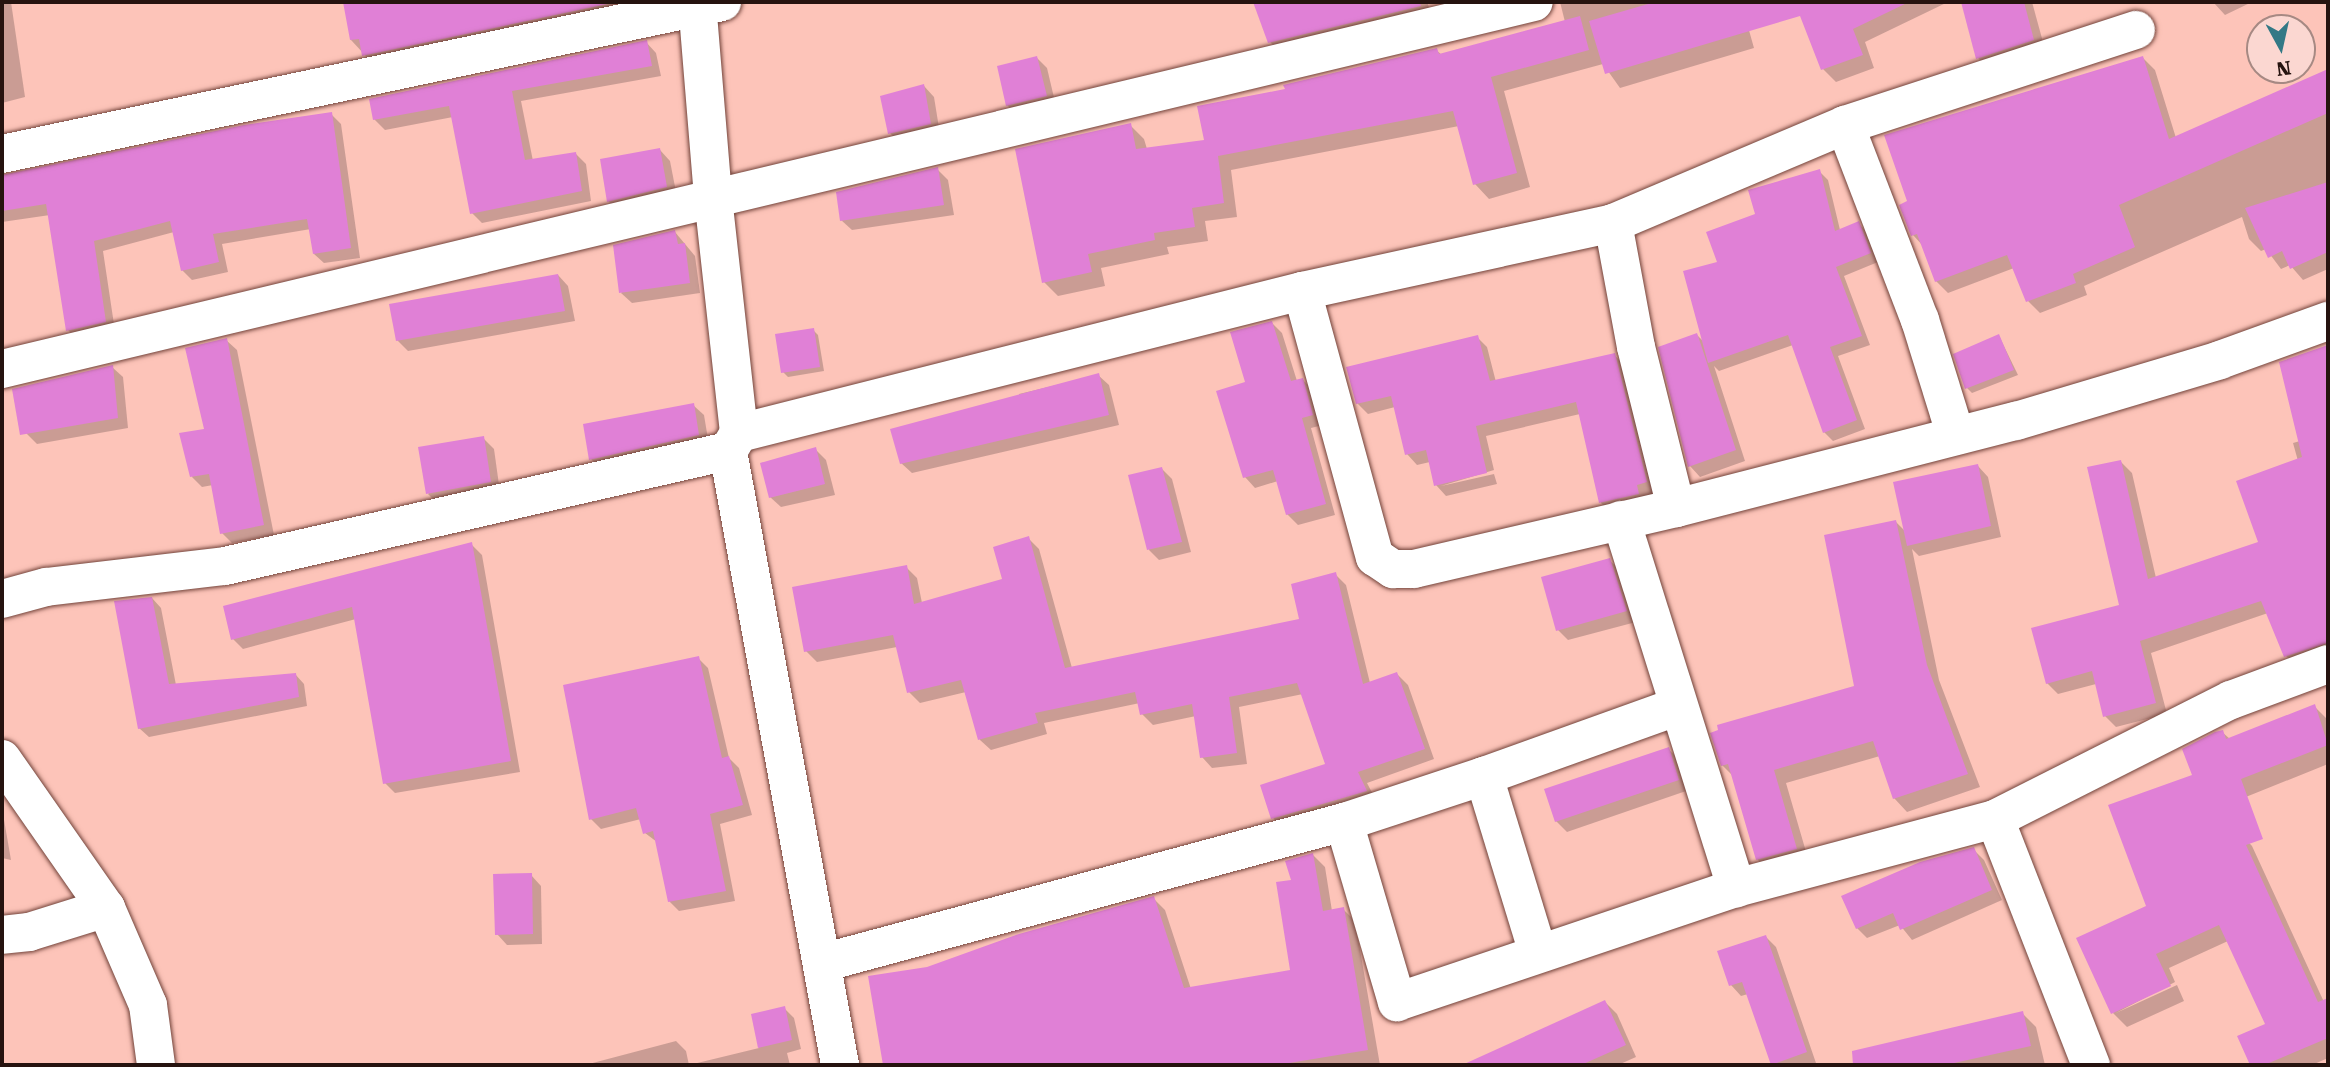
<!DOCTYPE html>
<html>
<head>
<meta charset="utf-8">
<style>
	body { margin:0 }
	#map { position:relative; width:2330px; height:1067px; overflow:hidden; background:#fdc4b9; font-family:"Roboto Serif",serif }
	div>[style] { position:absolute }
	.shadow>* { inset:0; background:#0003 }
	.building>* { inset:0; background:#e080d6 }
	.roads { filter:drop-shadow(0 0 2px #72433a) drop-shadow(0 0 2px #72433a) }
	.minor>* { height:38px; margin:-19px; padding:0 19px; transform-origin:19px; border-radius:19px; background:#fff }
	span { translate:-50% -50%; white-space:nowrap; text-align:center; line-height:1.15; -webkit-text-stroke:7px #fbd7d1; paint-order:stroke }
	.frame { position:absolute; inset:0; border:4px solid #26130f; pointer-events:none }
	.north { position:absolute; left:2246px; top:14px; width:70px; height:70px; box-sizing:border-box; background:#fbd7d1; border:2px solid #a68983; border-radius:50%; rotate:172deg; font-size:19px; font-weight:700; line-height:28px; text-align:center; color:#26130f }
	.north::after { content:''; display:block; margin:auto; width:24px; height:32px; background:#337986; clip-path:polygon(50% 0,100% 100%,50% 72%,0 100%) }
</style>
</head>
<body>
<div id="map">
	<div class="shadow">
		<i style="clip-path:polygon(2px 2px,11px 2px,25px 97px,2px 103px)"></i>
		<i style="clip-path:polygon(345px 2px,648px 2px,376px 67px,351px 40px)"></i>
		<i style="clip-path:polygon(1255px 2px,1427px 2px,1434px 20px,1284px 56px,1270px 42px)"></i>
		<i style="clip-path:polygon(1560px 2px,1741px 2px,1754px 48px,1620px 88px,1603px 64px,1504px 91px,1530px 187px,1489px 199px,1475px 184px,1459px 126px,1231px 170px,1237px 217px,1205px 221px,1208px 241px,1167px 247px,1169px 254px,1101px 268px,1105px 286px,1058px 296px,1044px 282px,1130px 125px,1144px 139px,1147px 149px,1206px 141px,1287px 91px,1436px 50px,1442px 55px,1565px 22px)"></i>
		<i style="clip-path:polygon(1797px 2px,1948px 2px,1865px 42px,1874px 68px,1836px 82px,1823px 69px)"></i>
		<i style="clip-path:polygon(1963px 2px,2032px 2px,2046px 53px,1991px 71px,1978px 58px)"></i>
		<i style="clip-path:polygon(2213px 2px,2252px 2px,2225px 15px)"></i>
		<i style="clip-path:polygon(646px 42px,656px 53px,661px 76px,521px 101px,533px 161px,576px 154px,586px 164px,591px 201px,482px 223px,472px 213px,453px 117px,385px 130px,374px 119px)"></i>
		<i style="clip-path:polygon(1037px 58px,1047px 68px,1056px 106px,1018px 116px,1007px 105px)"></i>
		<i style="clip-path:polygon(2143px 58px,2155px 70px,2176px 138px,2328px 71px,2328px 269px,2303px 280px,2290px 265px,2281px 269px,2266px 249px,2261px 251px,2249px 239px,2242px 217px,2084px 286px,2087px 295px,2040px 313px,2028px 301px,2014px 268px,1948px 293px,1936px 281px,1923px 246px,1913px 235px)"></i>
		<i style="clip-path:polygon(924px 86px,934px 97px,940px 134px,900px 144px,890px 133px)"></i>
		<i style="clip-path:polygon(331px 114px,341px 124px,360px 258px,324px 263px,314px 254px,311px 229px,222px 244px,228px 272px,192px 280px,182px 270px,174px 232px,103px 251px,115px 331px,78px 340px,68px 330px,50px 215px,2px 222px,2px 175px)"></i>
		<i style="clip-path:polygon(660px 150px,670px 161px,677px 197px,619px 211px,608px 201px)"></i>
		<i style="clip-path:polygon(937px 169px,948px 180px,954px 215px,852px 230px,841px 220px)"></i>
		<i style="clip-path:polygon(1819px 171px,1828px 180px,1840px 230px,1858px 223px,1867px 232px,1878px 262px,1844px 276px,1870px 345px,1838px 356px,1865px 429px,1833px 441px,1824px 432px,1793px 345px,1719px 371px,1714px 366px,1745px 461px,1700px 477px,1690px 466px,1661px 348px,1697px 335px,1705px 343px,1719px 263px,1757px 215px,1750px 191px)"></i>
		<i style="clip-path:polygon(675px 232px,695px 256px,700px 293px,632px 303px,621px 293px)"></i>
		<i style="clip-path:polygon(558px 275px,568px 286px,575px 321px,408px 351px,397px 340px)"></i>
		<i style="clip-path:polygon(1272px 323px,1282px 333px,1297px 381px,1303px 380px,1313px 390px,1323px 425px,1311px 428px,1335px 515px,1298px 525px,1287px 514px,1278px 481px,1255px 488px,1245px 477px,1247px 383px)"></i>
		<i style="clip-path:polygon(813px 330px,818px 335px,824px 371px,788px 377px,783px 372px)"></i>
		<i style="clip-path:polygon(1999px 336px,2018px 375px,1972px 393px,1967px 388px)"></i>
		<i style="clip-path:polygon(1477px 337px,1487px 347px,1496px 382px,1614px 355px,1625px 365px,1656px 492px,1611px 513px,1601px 503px,1580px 414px,1486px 436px,1494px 470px,1441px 486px,1494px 474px,1497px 484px,1446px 496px,1436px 485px,1430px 462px,1417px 465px,1407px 454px,1395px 407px,1368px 414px,1357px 403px)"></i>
		<i style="clip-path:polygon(226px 340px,237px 350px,274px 535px,232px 543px,222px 533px,213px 485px,202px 487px,192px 477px)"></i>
		<i style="clip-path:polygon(2328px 347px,2328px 656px,2297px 667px,2286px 656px,2268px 613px,2151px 653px,2167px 714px,2116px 727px,2105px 716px,2096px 684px,2058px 694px,2047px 683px,2121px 607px,2121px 462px,2132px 473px,2156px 578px,2260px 543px,2298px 461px,2293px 443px,2300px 441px,2318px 350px)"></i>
		<i style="clip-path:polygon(112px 367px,123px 377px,128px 428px,37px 444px,26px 433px)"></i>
		<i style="clip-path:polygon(1098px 375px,1109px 385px,1119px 425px,912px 473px,901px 463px,1020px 399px,1019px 394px)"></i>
		<i style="clip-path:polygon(693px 405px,704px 415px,709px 445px,601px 470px,591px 459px)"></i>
		<i style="clip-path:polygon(483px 438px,494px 449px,500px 492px,438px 504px,428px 494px)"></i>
		<i style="clip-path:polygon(815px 449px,826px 460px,835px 495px,781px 507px,770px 497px)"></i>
		<i style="clip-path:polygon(1978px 466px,1988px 477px,2001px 537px,1919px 556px,1912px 549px,1939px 680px,1980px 787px,1907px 812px,1894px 798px,1880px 756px,1786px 783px,1809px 862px,1771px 873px,1757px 859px,1733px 776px,1722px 765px,1856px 687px,1896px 522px,1906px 532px)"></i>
		<i style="clip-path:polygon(1162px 469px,1172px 479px,1191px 552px,1159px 560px,1149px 550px)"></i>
		<i style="clip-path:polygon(1028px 538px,1039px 549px,1072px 668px,1302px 621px,1335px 574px,1346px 585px,1370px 683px,1397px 674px,1408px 685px,1434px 759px,1367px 783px,1377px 802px,1283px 829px,1273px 818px,1327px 766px,1303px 694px,1239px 707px,1247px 764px,1212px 768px,1202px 757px,1196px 716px,1153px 725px,1142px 714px,1140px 703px,1044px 723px,1047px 734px,991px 750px,980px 740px,966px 692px,920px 703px,909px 692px,897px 647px,817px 662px,806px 651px,906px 567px,917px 578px,922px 603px,1004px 580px)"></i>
		<i style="clip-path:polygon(471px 544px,482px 555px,520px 772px,395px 793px,385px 783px,356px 619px,243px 649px,233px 639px)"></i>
		<i style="clip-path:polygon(1609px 560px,1620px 570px,1636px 622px,1568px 640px,1558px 630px)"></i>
		<i style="clip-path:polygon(152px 598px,161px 608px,176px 685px,295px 674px,304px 684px,307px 706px,149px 737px,139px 728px)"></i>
		<i style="clip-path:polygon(698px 658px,708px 668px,729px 758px,739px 768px,752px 815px,720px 824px,735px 901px,679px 911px,669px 901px,657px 842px,645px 833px,641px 819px,601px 829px,591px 819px)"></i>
		<i style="clip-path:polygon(2314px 706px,2328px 720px,2328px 764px,2216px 809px,2222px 732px,2230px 739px)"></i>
		<i style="clip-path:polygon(1668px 749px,1679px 759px,1689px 790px,1567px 832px,1556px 821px)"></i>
		<i style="clip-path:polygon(2px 808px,11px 860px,2px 858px)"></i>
		<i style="clip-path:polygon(2238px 831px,2252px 846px,2324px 1002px,2328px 1000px,2328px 1058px,2312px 1065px,2252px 1065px,2240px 1037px,2268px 1025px,2228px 941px,2169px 968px,2175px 982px,2116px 1013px,2177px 985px,2184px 1001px,2127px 1027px,2113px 1013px,2148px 907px)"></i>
		<i style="clip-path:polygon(1973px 849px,1984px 860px,2002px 900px,1912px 940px,1900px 925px,1867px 938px,1857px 928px)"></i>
		<i style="clip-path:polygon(1313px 855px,1325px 867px,1332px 911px,1343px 909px,1355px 921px,1380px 1065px,885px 1065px,870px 977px,927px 968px,1153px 898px,1165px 910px,1191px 989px,1292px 971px,1293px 881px)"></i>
		<i style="clip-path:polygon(531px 875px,541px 886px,542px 944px,507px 945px,497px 934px)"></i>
		<i style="clip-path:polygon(1766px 937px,1776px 947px,1816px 1063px,1774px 1065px,1748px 994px,1741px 996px,1731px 985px)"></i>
		<i style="clip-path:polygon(1605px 1002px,1617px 1014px,1636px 1057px,1618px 1065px,1466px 1065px)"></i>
		<i style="clip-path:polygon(784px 1008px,794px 1018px,801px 1049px,787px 1053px,790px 1065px,585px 1065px,676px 1041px,686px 1051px,689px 1065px,759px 1048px,753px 1015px)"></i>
		<i style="clip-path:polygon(2022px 1013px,2036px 1027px,2045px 1065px,1886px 1065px,1881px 1046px)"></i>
	</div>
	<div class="building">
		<i style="clip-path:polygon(343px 2px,617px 2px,362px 56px,359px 39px,350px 40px)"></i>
		<i style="clip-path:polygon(1253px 2px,1420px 2px,1421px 6px,1268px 43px)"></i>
		<i style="clip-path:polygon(1655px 2px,1909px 2px,1853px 29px,1863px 55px,1821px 70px,1800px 16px,1605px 74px,1589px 21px)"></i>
		<i style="clip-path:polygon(1961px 2px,2024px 2px,2034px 40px,1976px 59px)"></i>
		<i style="clip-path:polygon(1580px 16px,1589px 50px,1491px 77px,1517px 173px,1473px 185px,1453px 111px,1218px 156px,1224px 203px,1192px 208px,1195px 227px,1154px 233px,1155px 240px,1088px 254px,1092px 272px,1042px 283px,1015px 149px,1131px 123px,1136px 149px,1204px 140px,1197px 106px,1285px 89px,1283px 85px,1437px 48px,1439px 54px)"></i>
		<i style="clip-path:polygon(647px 40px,652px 66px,512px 91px,525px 160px,576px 152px,582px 191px,470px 214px,449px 106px,373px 120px,369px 99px)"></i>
		<i style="clip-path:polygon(1037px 56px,1047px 96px,1006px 106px,997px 66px)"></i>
		<i style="clip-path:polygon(2143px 56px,2169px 139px,2328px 69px,2328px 113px,2119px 205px,2135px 247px,2073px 274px,2076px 283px,2026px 302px,2007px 255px,1935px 282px,1917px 234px,1911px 236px,1899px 205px,1907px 201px,1884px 135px)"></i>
		<i style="clip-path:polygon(924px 84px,931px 124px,888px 134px,880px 96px)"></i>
		<i style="clip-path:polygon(332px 112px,351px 248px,313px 254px,307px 219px,213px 234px,219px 262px,181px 271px,170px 221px,94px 241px,106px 322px,66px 331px,46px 204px,2px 211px,2px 175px,244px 125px)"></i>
		<i style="clip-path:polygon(660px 148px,667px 187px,607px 202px,600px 159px)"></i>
		<i style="clip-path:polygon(938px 167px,944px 205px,840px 221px,836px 192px)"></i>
		<i style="clip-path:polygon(1820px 169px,1835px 231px,1859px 221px,1871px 253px,1836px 267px,1862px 336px,1830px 347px,1857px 420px,1823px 433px,1788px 335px,1708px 363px,1683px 271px,1717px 262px,1706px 232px,1755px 214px,1748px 190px)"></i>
		<i style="clip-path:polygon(2328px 182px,2328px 252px,2290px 269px,2282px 251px,2268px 258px,2245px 208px)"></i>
		<i style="clip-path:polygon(675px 230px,678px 244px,685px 243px,690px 283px,619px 293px,613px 245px)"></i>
		<i style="clip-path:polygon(558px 274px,565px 311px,396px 341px,389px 304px)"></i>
		<i style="clip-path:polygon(1272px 321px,1291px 381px,1303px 378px,1313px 415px,1302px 418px,1326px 504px,1286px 515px,1273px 470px,1243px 478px,1216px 391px,1245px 382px,1230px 332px)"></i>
		<i style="clip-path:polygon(814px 328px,820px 367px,781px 373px,775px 334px)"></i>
		<i style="clip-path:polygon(1697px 333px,1736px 450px,1688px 467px,1658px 347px)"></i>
		<i style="clip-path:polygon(1999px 334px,2014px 370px,1965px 389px,1953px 354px)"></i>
		<i style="clip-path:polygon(1478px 335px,1490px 381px,1615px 353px,1647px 482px,1637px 485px,1639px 494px,1599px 503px,1576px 402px,1476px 426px,1487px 473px,1434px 486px,1426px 450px,1405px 455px,1391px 396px,1356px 404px,1346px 367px)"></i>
		<i style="clip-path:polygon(227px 338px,264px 525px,220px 534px,209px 474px,190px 477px,179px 433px,204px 429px,185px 348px)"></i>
		<i style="clip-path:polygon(2328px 345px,2328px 643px,2284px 657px,2261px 601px,2140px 641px,2156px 703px,2103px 717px,2092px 671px,2046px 684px,2031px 628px,2119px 605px,2087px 467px,2121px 460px,2148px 579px,2258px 542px,2236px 481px,2302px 457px,2279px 362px)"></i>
		<i style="clip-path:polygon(113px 365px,118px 418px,20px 435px,12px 389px)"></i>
		<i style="clip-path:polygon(1099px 373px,1109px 415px,900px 464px,890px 429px)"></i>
		<i style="clip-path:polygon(694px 403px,699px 435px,589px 460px,583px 424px)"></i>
		<i style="clip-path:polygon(484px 436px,491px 482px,426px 494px,418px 447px)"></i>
		<i style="clip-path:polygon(816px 447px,825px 484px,769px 498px,760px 463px)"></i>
		<i style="clip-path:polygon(1978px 464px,1991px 526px,1907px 546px,1893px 482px)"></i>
		<i style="clip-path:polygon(1162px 467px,1182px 542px,1147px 550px,1128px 475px)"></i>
		<i style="clip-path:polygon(1896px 520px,1927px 665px,1968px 774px,1893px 799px,1873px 741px,1774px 770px,1797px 849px,1756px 860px,1728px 764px,1721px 766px,1710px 733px,1718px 730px,1717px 725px,1854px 686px,1824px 535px)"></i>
		<i style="clip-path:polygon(1029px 536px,1065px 668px,1299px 619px,1291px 584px,1336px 572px,1363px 684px,1397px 672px,1425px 749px,1358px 772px,1367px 791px,1271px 819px,1260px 785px,1325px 764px,1297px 683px,1229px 697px,1237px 753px,1200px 758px,1192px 704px,1140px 715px,1135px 692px,1035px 713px,1038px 723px,978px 740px,961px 680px,907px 693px,893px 635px,804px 652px,792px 587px,907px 565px,914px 604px,1002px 579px,993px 547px)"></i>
		<i style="clip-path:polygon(472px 542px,511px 761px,383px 784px,352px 607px,231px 640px,223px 606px)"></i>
		<i style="clip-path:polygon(1610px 558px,1627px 611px,1556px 631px,1541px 577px)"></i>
		<i style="clip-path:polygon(152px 597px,169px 684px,296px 673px,299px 697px,138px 729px,114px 601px)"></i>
		<i style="clip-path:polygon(699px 656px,722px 758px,729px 756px,743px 805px,710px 814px,726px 891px,668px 902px,653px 831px,643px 834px,636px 808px,589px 820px,563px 685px)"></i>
		<i style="clip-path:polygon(2315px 704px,2328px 745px,2241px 779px,2263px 839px,2246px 845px,2318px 1002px,2328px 998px,2328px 1038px,2264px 1065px,2250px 1065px,2237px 1036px,2265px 1024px,2219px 925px,2156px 954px,2171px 986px,2111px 1014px,2076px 938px,2146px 906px,2108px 805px,2192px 775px,2182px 749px,2215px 732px,2223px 730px,2226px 739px)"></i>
		<i style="clip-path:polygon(1669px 747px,1679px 780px,1555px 822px,1544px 789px)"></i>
		<i style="clip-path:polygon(1974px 847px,1992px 890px,1900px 930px,1893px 913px,1856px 929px,1841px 896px,1920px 862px)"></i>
		<i style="clip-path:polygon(1313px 853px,1323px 911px,1344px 907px,1368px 1050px,1277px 1065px,883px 1065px,868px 976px,927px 967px,1019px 934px,1154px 896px,1184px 988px,1290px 970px,1276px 882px,1291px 880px,1285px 861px)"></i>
		<i style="clip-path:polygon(532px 873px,533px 934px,495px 935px,493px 874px)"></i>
		<i style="clip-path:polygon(1766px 935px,1807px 1052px,1771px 1065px,1742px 982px,1729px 986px,1717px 951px)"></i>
		<i style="clip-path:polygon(1605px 1000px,1626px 1045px,1581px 1065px,1462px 1065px)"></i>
		<i style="clip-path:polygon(785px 1006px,792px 1040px,758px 1048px,751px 1014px)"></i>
		<i style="clip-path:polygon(2023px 1011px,2031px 1046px,1945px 1065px,1853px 1065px,1852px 1051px)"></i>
	</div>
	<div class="roads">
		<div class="minor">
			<i style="left:697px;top:2px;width:196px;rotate:85.3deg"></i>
			<i style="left:713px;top:197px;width:237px;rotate:83.7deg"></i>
			<i style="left:739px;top:433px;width:21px;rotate:121deg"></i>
			<i style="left:728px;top:451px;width:624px;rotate:79.66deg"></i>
			<i style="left:1845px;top:125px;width:209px;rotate:69deg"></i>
			<i style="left:1920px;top:320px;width:121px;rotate:72.8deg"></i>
			<i style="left:2px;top:154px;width:736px;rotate:-11.92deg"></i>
			<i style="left:1613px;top:223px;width:126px;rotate:79.5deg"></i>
			<i style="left:1636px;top:347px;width:166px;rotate:76deg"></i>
			<i style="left:1302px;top:291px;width:276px;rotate:74.7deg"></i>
			<i style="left:1375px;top:557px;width:22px;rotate:34deg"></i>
			<i style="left:1393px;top:569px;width:21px"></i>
			<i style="left:1414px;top:569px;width:269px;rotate:-13.1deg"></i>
			<i style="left:1676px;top:508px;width:351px;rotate:-14.4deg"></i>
			<i style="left:2016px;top:421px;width:213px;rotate:-16.6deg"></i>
			<i style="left:2220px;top:360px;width:115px;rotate:-19.9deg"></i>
			<i style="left:2px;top:369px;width:1575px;rotate:-13.47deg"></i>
			<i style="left:739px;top:433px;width:581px;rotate:-14.16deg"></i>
			<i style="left:1302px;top:291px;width:318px;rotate:-12.3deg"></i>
			<i style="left:1613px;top:223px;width:252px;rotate:-22.9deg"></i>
			<i style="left:1845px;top:125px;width:306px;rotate:-18.1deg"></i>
			<i style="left:1621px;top:520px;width:386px;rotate:72.6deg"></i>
			<i style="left:2px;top:599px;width:46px;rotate:-15.3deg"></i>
			<i style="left:46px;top:587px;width:180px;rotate:-6.7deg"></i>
			<i style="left:225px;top:566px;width:516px;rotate:-12.88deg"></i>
			<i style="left:2px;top:759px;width:182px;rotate:55.1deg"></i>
			<i style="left:106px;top:908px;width:81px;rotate:162.7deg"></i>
			<i style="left:29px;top:932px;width:27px;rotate:174deg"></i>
			<i style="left:1995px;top:819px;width:264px;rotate:68.7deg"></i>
			<i style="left:1344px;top:822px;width:147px;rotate:-18.2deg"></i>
			<i style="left:106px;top:908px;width:106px;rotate:66.6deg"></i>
			<i style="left:148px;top:1005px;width:61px;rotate:82.4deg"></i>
			<i style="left:1538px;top:953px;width:185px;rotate:-107deg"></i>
			<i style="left:1484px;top:776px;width:206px;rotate:-19.8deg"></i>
			<i style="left:822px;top:963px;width:541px;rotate:-15.12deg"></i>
			<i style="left:1344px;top:822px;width:188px;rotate:73.6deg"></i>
			<i style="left:1397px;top:1002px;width:358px;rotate:-18.6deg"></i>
			<i style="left:1736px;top:888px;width:268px;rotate:-14.9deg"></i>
			<i style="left:1995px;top:819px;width:264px;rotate:-26.8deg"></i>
			<i style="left:2231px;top:700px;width:103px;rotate:-20.4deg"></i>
		</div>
	</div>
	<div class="frame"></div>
	<div class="north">N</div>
</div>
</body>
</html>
